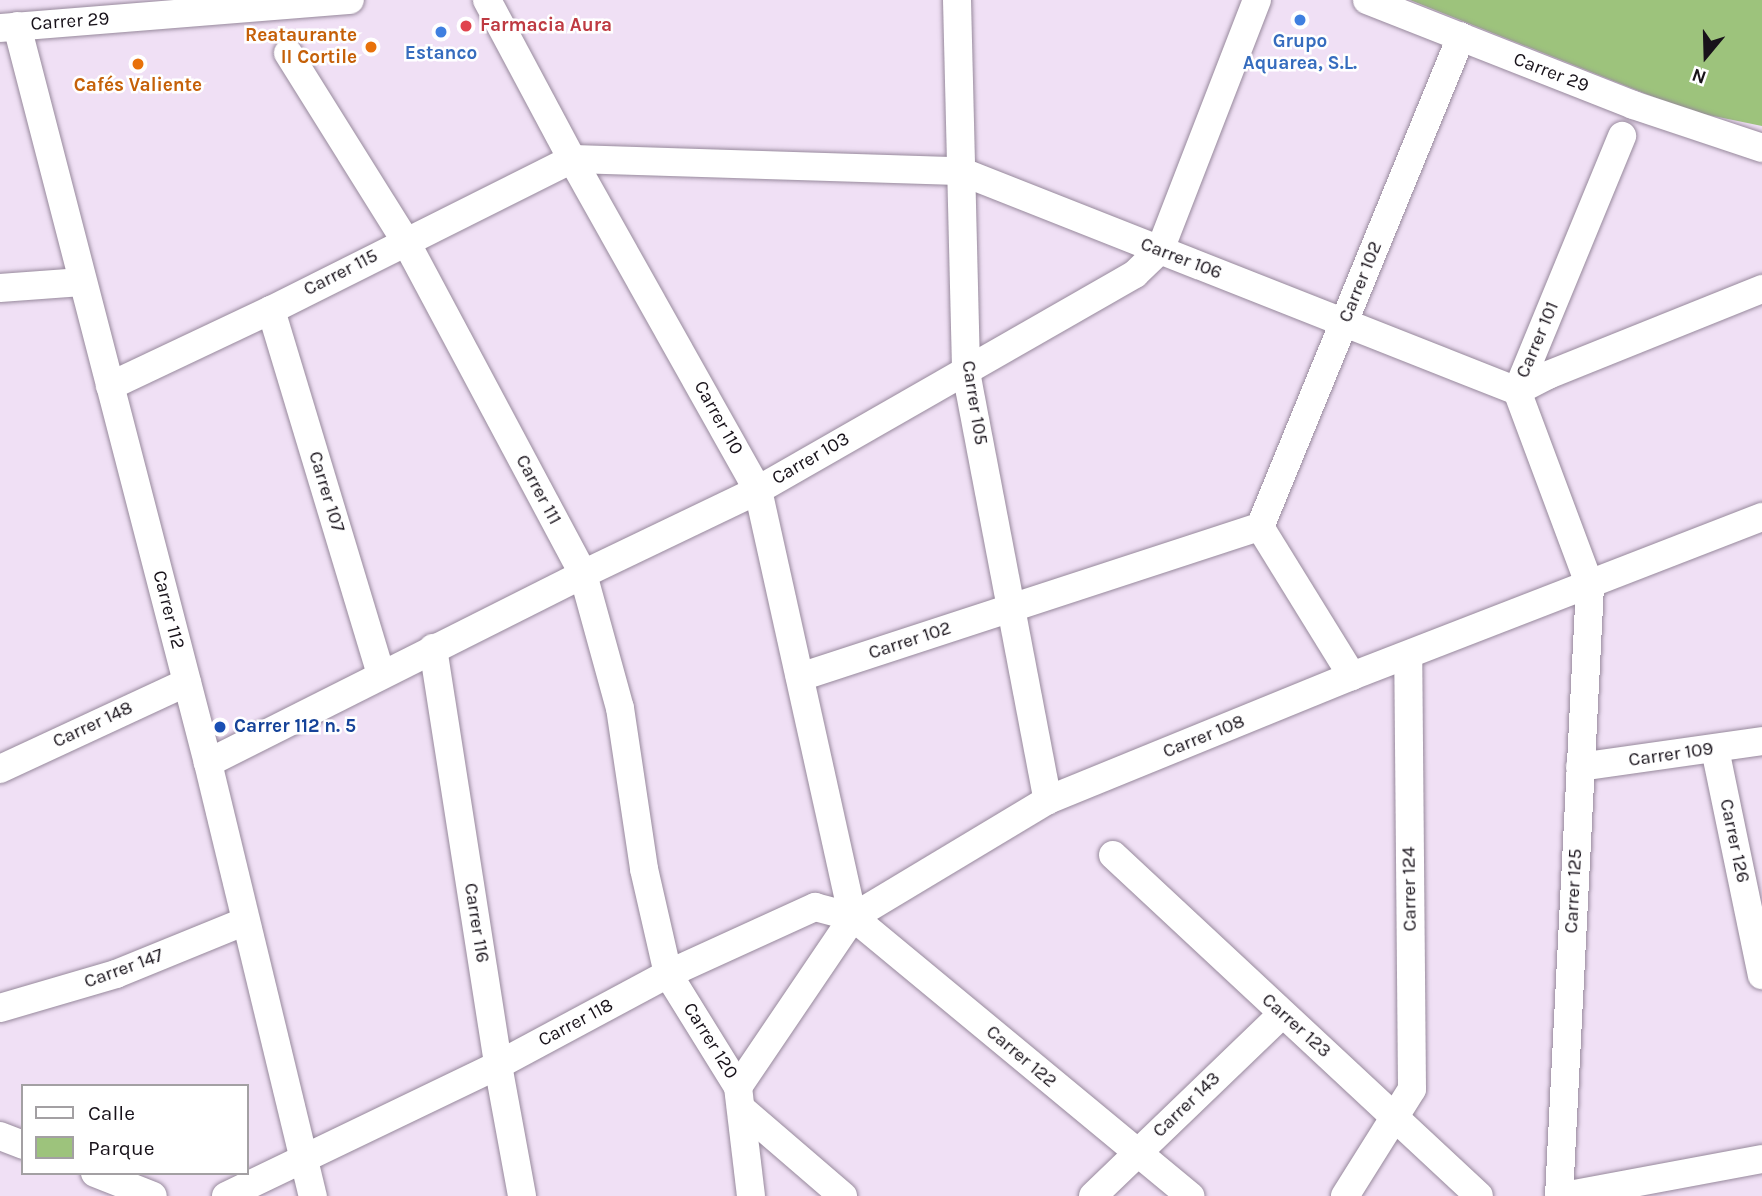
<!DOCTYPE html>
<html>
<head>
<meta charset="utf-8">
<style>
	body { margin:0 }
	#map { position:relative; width:1762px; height:1196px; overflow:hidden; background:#f0e0f5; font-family:Karla,sans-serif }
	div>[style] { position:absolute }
	.green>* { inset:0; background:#9dc37c }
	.roads { filter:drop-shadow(0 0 2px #97899c) drop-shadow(0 0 2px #97899c) }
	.minor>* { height:28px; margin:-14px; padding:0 14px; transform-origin:14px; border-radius:14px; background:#fff }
	.dots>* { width:19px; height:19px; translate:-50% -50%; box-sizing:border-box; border:4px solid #fff; border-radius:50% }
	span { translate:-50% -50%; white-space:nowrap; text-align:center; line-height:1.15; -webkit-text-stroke:5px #fff; paint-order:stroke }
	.street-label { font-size:19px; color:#18121a }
	.health-label { font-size:19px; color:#be3a42; font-weight:700 }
	.left { translate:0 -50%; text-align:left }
	.food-label { font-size:19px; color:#c56008; font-weight:700 }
	.right { translate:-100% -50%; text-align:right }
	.shop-label { font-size:19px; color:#366cbe; font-weight:700 }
	.transit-label { font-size:19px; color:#164399; font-weight:700 }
	.legend { position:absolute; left:21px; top:1084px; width:228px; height:91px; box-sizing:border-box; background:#fff; border:2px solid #a3a0a3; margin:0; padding:9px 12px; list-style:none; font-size:21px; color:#18121a }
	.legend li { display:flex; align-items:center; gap:14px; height:35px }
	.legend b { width:35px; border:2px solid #a3a0a3 }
	.north { position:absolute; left:1671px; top:21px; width:70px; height:70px; -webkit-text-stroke:5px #fff; paint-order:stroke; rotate:199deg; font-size:19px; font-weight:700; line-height:28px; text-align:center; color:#18121a }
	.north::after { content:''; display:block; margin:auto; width:24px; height:32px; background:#18121a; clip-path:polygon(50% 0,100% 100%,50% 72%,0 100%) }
</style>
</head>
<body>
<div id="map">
	<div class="green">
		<i style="clip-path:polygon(1410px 0,1762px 0,1762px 126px,1689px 111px)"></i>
	</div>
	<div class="roads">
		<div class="minor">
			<i style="left:487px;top:0;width:180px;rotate:61.9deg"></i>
			<i style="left:572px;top:159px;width:380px;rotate:60.7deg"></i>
			<i style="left:758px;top:490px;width:437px;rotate:77.5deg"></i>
			<i style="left:957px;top:0;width:372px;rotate:88.6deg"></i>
			<i style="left:966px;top:372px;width:436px;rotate:79.2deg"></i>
			<i style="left:1367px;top:0;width:286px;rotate:21.5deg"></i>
			<i style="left:1633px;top:105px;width:136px;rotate:18.4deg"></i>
			<i style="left:17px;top:26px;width:761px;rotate:75.47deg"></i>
			<i style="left:208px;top:763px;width:446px;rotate:76.4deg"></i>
			<i style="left:0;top:28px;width:351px;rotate:-4.6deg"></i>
			<i style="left:288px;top:53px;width:221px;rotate:58deg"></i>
			<i style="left:405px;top:240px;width:378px;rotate:61.9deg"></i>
			<i style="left:583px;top:574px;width:139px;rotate:74.6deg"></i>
			<i style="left:620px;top:708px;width:163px;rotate:81.5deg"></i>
			<i style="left:644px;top:869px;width:108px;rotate:77.1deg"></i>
			<i style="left:668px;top:974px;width:133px;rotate:58.2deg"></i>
			<i style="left:738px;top:1087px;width:110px;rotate:83.2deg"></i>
			<i style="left:0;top:288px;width:82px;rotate:-4.2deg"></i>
			<i style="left:271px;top:310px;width:380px;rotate:73.2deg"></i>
			<i style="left:110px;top:386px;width:178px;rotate:-25.3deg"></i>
			<i style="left:271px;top:310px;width:337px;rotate:-26.6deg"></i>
			<i style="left:572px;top:159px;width:388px;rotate:1.8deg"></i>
			<i style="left:960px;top:171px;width:599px;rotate:21.55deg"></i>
			<i style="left:1517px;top:391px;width:35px;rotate:-27deg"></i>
			<i style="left:1548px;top:375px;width:231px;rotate:-21.9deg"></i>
			<i style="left:433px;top:648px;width:422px;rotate:81.1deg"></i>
			<i style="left:498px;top:1065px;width:133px;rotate:79.6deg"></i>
			<i style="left:1352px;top:676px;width:175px;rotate:-121.7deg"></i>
			<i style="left:1260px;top:527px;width:530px;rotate:-67.7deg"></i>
			<i style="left:800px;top:677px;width:484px;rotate:-18.1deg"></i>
			<i style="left:1715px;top:749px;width:231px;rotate:78.3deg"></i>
			<i style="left:208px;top:763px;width:420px;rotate:-26.7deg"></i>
			<i style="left:583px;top:574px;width:194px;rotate:-25.6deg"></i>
			<i style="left:758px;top:490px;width:434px;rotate:-29.8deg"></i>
			<i style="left:1135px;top:274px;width:35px;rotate:-44deg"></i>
			<i style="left:1160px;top:250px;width:268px;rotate:-68.8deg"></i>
			<i style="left:1580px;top:767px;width:184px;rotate:-8.1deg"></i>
			<i style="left:0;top:769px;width:206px;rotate:-24.9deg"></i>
			<i style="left:1113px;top:855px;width:500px;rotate:42.97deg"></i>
			<i style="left:0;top:1008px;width:121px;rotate:-16.3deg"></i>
			<i style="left:116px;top:974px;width:140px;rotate:-22.2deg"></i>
			<i style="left:738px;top:1087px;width:205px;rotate:-55.9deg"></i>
			<i style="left:853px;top:917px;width:227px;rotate:-31deg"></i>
			<i style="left:1048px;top:800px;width:328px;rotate:-22.2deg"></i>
			<i style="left:1352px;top:676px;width:440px;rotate:-21.2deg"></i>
			<i style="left:743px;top:1110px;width:132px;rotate:40.7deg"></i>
			<i style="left:0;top:1136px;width:25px;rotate:21deg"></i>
			<i style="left:95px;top:1173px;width:62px;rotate:21.6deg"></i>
			<i style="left:226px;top:1196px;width:302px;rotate:-25.7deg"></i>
			<i style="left:498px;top:1065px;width:193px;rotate:-28.2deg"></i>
			<i style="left:668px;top:974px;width:162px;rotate:-24.5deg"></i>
			<i style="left:815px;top:907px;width:39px;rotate:15deg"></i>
			<i style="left:853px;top:917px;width:438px;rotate:39.6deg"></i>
			<i style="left:1093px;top:1196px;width:262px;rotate:-43.9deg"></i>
			<i style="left:1345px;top:1196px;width:126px;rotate:-57.9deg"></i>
			<i style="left:1412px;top:1089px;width:432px;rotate:-90.5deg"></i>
			<i style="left:1559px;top:1196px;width:611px;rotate:-87.09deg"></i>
			<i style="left:1590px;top:586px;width:208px;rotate:-110.5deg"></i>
			<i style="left:1517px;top:391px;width:276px;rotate:-67.6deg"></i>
			<i style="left:1564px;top:1196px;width:201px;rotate:-10.6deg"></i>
		</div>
	</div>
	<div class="dots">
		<i style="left:1300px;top:20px;background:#3f7fe0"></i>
		<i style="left:466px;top:26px;background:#e0444e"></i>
		<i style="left:441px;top:32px;background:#3f7fe0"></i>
		<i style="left:371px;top:47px;background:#e8710a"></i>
		<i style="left:138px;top:64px;background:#e8710a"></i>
		<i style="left:220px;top:727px;background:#1a4fb4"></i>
	</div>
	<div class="street-label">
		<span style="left:70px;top:22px;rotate:-4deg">Carrer 29</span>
		<span style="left:1551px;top:73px;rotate:21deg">Carrer 29</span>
		<span style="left:1181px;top:259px;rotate:21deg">Carrer 106</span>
		<span style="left:341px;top:273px;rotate:-27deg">Carrer 115</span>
		<span style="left:1361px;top:282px;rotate:-68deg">Carrer 102</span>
		<span style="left:1538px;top:340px;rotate:-67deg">Carrer 101</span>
		<span style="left:974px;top:403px;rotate:81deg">Carrer 105</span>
		<span style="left:718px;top:418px;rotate:61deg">Carrer 110</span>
		<span style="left:811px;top:459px;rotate:-30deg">Carrer 103</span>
		<span style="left:538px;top:490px;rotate:62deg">Carrer 111</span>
		<span style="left:326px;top:492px;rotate:73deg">Carrer 107</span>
		<span style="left:168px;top:610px;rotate:76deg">Carrer 112</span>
		<span style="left:910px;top:641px;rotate:-18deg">Carrer 102</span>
		<span style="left:93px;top:725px;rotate:-25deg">Carrer 148</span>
		<span style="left:1204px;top:737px;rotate:-22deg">Carrer 108</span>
		<span style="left:1671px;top:755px;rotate:-8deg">Carrer 109</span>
		<span style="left:1734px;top:841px;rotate:78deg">Carrer 126</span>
		<span style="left:1410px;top:889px;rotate:-91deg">Carrer 124</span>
		<span style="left:1574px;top:891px;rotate:-87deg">Carrer 125</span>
		<span style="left:476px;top:923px;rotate:81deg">Carrer 116</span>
		<span style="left:124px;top:969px;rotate:-20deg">Carrer 147</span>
		<span style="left:576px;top:1023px;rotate:-28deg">Carrer 118</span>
		<span style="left:1296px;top:1026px;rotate:42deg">Carrer 123</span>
		<span style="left:710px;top:1041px;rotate:58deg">Carrer 120</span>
		<span style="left:1021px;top:1057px;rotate:40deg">Carrer 122</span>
		<span style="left:1187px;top:1105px;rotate:-44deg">Carrer 143</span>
	</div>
	<div class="health-label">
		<span class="left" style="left:480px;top:26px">Farmacia Aura</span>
	</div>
	<div class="food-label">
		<span class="right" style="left:357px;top:47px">Reataurante<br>II Cortile</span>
		<span style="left:138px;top:86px">Cafés Valiente</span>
	</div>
	<div class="shop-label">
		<span style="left:1300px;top:53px">Grupo<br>Aquarea, S.L.</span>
		<span style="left:441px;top:54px">Estanco</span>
	</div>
	<div class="transit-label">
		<span class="left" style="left:234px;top:727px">Carrer 112 n. 5</span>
	</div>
	<ul class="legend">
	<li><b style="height:9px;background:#fff"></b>Calle</li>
	<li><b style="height:19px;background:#9dc37c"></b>Parque</li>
	</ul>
	<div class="north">N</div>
</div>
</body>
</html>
